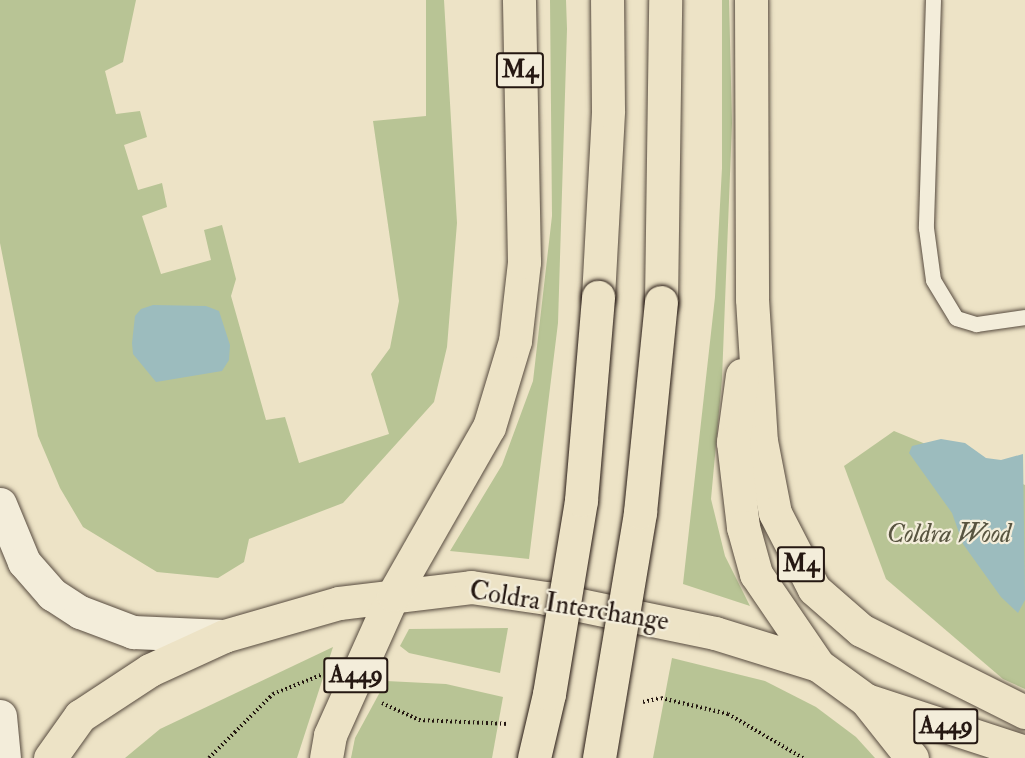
<!DOCTYPE html>
<html>
<head>
<meta charset="utf-8">
<style>
	body { margin:0 }
	#map { position:relative; width:1025px; height:758px; overflow:hidden; background:#ede3c6; font-family:"IM FELL Double Pica",serif }
	div>[style] { position:absolute }
	.green>* { inset:0; background:#b8c495 }
	.water>* { inset:0; background:#9cbcbe }
	.path>* { height:4px; margin-top:-2px; transform-origin:0; background:repeating-linear-gradient(90deg,#251812 0 1.5px,transparent 0 4.5px) }
	.roads { filter:drop-shadow(0 0 2px #574b3f) drop-shadow(0 0 2px #574b3f) }
	.lane>* { height:15px; margin:-7.5px; padding:0 7.5px; transform-origin:7.5px; border-radius:7.5px; background:#f3edda }
	.secondary>* { height:33px; margin:-16.5px; padding:0 16.5px; transform-origin:16.5px; border-radius:16.5px; background:#f3edda }
	.highway>* { height:33px; margin:-16.5px; padding:0 16.5px; transform-origin:16.5px; border-radius:16.5px; background:#ede3c6 }
	.bridges { filter:drop-shadow(0 0 2px #251812) drop-shadow(0 0 2px #251812) }
	.highway-bridge>* { height:33px; margin:-16.5px; padding:0 16.5px; transform-origin:16.5px; border-radius:16.5px; background:#ede3c6 }
	span { translate:-50% -50%; white-space:nowrap; text-align:center; line-height:1.15; -webkit-text-stroke:4.5px #f3edda; paint-order:stroke }
	.shield-label span { padding:2px 4px; background:#f3edda; border:2px solid; border-radius:4px; -webkit-text-stroke-width:0 }
	.shield-label { font-size:24px; color:#251812; font-weight:700 }
	.park-label { font-size:26px; color:#585440; font-style:italic }
	.street-label { font-size:26px; color:#251812 }
</style>
</head>
<body>
<div id="map">
	<div class="green">
		<i style="clip-path:polygon(0 0,136px 0,123px 62px,105px 71px,116px 114px,140px 111px,147px 137px,124px 145px,138px 190px,162px 183px,167px 207px,142px 216px,161px 274px,211px 260px,204px 230px,222px 225px,236px 279px,231px 296px,266px 420px,285px 417px,299px 463px,389px 434px,371px 374px,390px 348px,399px 301px,373px 121px,426px 116px,426px 0,444px 0,457px 223px,447px 347px,434px 402px,343px 503px,249px 539px,244px 562px,218px 578px,157px 572px,83px 527px,60px 488px,38px 436px,0 243px)"></i>
		<i style="clip-path:polygon(550px 0,566px 0,567px 29px,558px 323px,529px 559px,450px 551px,502px 465px,533px 381px,552px 216px)"></i>
		<i style="clip-path:polygon(722px 0,729px 0,732px 123px,722px 379px,711px 499px,725px 556px,750px 606px,683px 584px,715px 297px,722px 168px)"></i>
		<i style="clip-path:polygon(894px 431px,1025px 485px,1025px 689px,1003px 679px,886px 579px,844px 466px)"></i>
		<i style="clip-path:polygon(508px 628px,500px 673px,409px 653px,400px 646px,409px 629px)"></i>
		<i style="clip-path:polygon(333px 647px,297px 758px,125px 758px,160px 729px)"></i>
		<i style="clip-path:polygon(672px 658px,765px 681px,816px 707px,856px 737px,875px 758px,653px 758px)"></i>
		<i style="clip-path:polygon(386px 681px,446px 684px,503px 697px,492px 758px,351px 758px,355px 738px)"></i>
	</div>
	<div class="water">
		<i style="clip-path:polygon(153px 305px,206px 306px,219px 311px,230px 345px,229px 360px,222px 371px,156px 382px,133px 354px,132px 343px,135px 316px,141px 309px)"></i>
		<i style="clip-path:polygon(941px 439px,965px 443px,986px 458px,1001px 460px,1023px 454px,1025px 600px,1018px 613px,1001px 597px,963px 544px,952px 513px,909px 453px,912px 446px)"></i>
	</div>
	<div class="path">
		<i style="left:643px;top:702px;width:18px;rotate:-13deg"></i>
		<i style="left:661px;top:698px;width:69px;rotate:13.4deg"></i>
		<i style="left:728px;top:714px;width:87px;rotate:30.4deg"></i>
		<i style="left:382px;top:703px;width:41px;rotate:24.7deg"></i>
		<i style="left:419px;top:720px;width:90px;rotate:2.5deg"></i>
		<i style="left:209px;top:758px;width:91px;rotate:-45deg"></i>
		<i style="left:273px;top:694px;width:52px;rotate:-21.6deg"></i>
	</div>
	<div class="roads">
		<div class="lane">
			<i style="left:933px;top:0;width:228px;rotate:91.8deg"></i>
			<i style="left:926px;top:228px;width:52px;rotate:82.3deg"></i>
			<i style="left:933px;top:280px;width:44px;rotate:58.8deg"></i>
			<i style="left:956px;top:318px;width:21px;rotate:17deg"></i>
			<i style="left:976px;top:324px;width:49px;rotate:-8.1deg"></i>
		</div>
		<div class="secondary">
			<i style="left:0;top:504px;width:63px;rotate:67.5deg"></i>
			<i style="left:24px;top:562px;width:43px;rotate:48.8deg"></i>
			<i style="left:52px;top:594px;width:33px;rotate:33deg"></i>
			<i style="left:80px;top:612px;width:57px;rotate:20.7deg"></i>
			<i style="left:133px;top:632px;width:91px;rotate:2.5deg"></i>
			<i style="left:0;top:716px;width:42px;rotate:84.6deg"></i>
		</div>
		<div class="highway">
			<i style="left:751px;top:0;width:299px;rotate:89.8deg"></i>
			<i style="left:752px;top:299px;width:142px;rotate:86.4deg"></i>
			<i style="left:761px;top:441px;width:73px;rotate:79deg"></i>
			<i style="left:775px;top:513px;width:85px;rotate:62.8deg"></i>
			<i style="left:814px;top:589px;width:62px;rotate:41.1deg"></i>
			<i style="left:861px;top:630px;width:183px;rotate:26.6deg"></i>
			<i style="left:598px;top:297px;width:187px;rotate:-86.9deg"></i>
			<i style="left:608px;top:110px;width:110px;rotate:-90.5deg"></i>
			<i style="left:661px;top:302px;width:302px;rotate:-89.2deg"></i>
			<i style="left:742px;top:375px;width:68px;rotate:97.7deg"></i>
			<i style="left:733px;top:442px;width:86px;rotate:83.3deg"></i>
			<i style="left:743px;top:527px;width:49px;rotate:74.5deg"></i>
			<i style="left:756px;top:574px;width:110px;rotate:55.7deg"></i>
			<i style="left:866px;top:700px;width:167px;rotate:18.1deg"></i>
			<i style="left:50px;top:758px;width:52px;rotate:-54.5deg"></i>
			<i style="left:80px;top:716px;width:84px;rotate:-33.3deg"></i>
			<i style="left:150px;top:670px;width:81px;rotate:-24.7deg"></i>
			<i style="left:224px;top:636px;width:120px;rotate:-16deg"></i>
			<i style="left:339px;top:603px;width:133px;rotate:-6.9deg"></i>
			<i style="left:471px;top:587px;width:76px;rotate:8.3deg"></i>
			<i style="left:546px;top:598px;width:173px;rotate:11.7deg"></i>
			<i style="left:715px;top:633px;width:108px;rotate:17.3deg"></i>
			<i style="left:818px;top:665px;width:59px;rotate:36.1deg"></i>
			<i style="left:866px;top:700px;width:74px;rotate:51.6deg"></i>
			<i style="left:326px;top:758px;width:23px;rotate:-80deg"></i>
			<i style="left:330px;top:735px;width:154px;rotate:-65.8deg"></i>
			<i style="left:393px;top:595px;width:193px;rotate:-60.3deg"></i>
			<i style="left:489px;top:427px;width:90px;rotate:-73.2deg"></i>
			<i style="left:515px;top:341px;width:80px;rotate:-83.5deg"></i>
			<i style="left:524px;top:262px;width:262px;rotate:-91.1deg"></i>
		</div>
	</div>
	<div class="bridges">
		<div class="highway-bridge">
			<i style="left:534px;top:758px;width:66px;rotate:-76.8deg"></i>
			<i style="left:549px;top:694px;width:197px;rotate:-80.6deg"></i>
			<i style="left:581px;top:500px;width:204px;rotate:-85.2deg"></i>
			<i style="left:599px;top:758px;width:249px;rotate:-80.5deg"></i>
			<i style="left:640px;top:512px;width:211px;rotate:-84.3deg"></i>
		</div>
	</div>
	<div class="shield-label">
		<span style="left:520px;top:70px">M4</span>
		<span style="left:801px;top:564px">M4</span>
		<span style="left:356px;top:675px">A449</span>
		<span style="left:946px;top:726px">A449</span>
	</div>
	<div class="park-label">
		<span style="left:949px;top:535px">Coldra Wood</span>
	</div>
	<div class="street-label">
		<span style="left:569px;top:607px;rotate:9deg">Coldra Interchange</span>
	</div>
</div>
</body>
</html>
